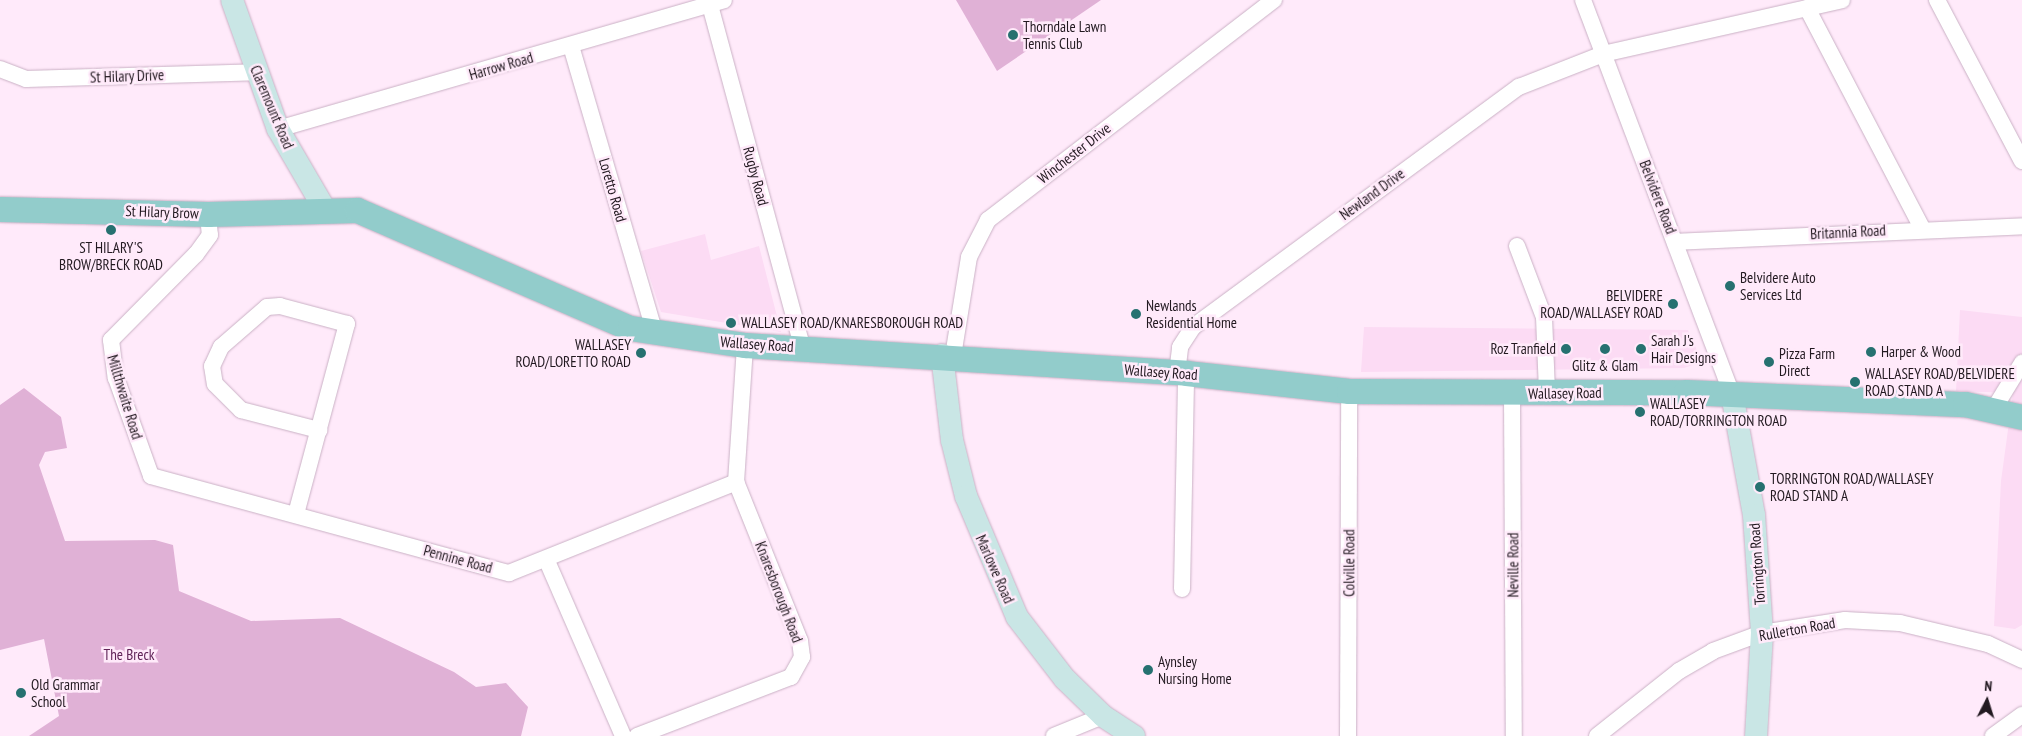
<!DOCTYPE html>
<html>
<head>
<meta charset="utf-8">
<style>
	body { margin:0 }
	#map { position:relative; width:2022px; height:736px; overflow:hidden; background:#ffeafa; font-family:"PT Sans Narrow",sans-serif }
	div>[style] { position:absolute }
	.built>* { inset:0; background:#fcdbf4 }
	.green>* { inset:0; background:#e0b1d6 }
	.roads { filter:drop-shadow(0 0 1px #cab1c5) drop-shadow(0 0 1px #cab1c5) }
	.street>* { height:16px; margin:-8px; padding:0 8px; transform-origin:8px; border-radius:8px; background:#fff }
	.secondary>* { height:22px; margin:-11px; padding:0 11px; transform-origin:11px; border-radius:11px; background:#c9e6e5 }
	.primary>* { height:25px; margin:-12.5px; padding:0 12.5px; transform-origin:12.5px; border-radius:12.5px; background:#92cccb }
	.dots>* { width:14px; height:14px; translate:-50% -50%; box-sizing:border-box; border:2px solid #ffeafa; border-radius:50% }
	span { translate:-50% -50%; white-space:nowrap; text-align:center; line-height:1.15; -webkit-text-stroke:5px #ffeafa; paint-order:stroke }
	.poi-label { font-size:15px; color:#221920 }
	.left { translate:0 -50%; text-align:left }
	.right { translate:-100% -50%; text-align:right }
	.street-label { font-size:15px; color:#221920 }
	.park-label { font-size:15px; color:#612458 }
	.north { position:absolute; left:1962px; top:676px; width:50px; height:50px; -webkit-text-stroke:4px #ffeafa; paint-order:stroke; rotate:5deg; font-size:14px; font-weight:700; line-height:20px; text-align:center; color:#221920 }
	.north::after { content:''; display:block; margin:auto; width:18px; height:22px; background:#221920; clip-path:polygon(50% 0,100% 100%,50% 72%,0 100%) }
</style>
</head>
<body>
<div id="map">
	<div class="built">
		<i style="clip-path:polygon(705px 234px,711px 260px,759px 246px,781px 332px,661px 312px,641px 251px)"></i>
		<i style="clip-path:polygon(1960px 310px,2022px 317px,2022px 625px,2015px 629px,1994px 626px,2001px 481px,2013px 393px,1956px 391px)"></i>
		<i style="clip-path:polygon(1364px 327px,1688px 330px,1702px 362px,1684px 368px,1361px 372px)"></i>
	</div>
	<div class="green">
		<i style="clip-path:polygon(956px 0,1101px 0,997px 71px)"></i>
		<i style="clip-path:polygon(24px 388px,61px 417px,67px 448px,45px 452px,39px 465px,65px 541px,155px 540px,173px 545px,179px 591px,251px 621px,340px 618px,454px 672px,476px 687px,506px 683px,528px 707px,521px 736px,29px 736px,59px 716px,44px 639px,0 650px,0 405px)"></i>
	</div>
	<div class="roads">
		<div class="street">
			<i style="left:1583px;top:0;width:421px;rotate:69.3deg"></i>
			<i style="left:1937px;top:0;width:182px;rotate:62.2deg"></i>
			<i style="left:710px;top:5px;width:354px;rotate:74.9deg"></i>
			<i style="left:1807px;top:8px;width:248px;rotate:62.4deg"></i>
			<i style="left:571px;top:46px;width:299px;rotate:73.7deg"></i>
			<i style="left:0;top:69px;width:28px;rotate:21deg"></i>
			<i style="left:26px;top:79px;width:230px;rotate:-1.7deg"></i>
			<i style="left:278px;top:129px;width:464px;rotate:-16.1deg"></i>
			<i style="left:208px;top:214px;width:21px;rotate:85deg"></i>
			<i style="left:210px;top:235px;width:24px;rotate:126deg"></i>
			<i style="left:196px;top:254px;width:121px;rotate:134.7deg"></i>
			<i style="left:111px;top:340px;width:38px;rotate:83deg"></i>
			<i style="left:116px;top:378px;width:104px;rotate:70.3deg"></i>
			<i style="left:151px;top:476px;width:371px;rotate:15.2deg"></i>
			<i style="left:509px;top:573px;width:245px;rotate:-21.8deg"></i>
			<i style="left:1675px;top:242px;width:347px;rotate:-2.6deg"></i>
			<i style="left:1517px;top:246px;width:76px;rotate:69.2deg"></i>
			<i style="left:1544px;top:317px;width:76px;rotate:87.7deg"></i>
			<i style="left:953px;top:356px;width:100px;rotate:-80.8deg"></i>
			<i style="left:969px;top:257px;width:42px;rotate:-62.8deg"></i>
			<i style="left:988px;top:220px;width:361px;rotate:-37.6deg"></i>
			<i style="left:1177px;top:373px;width:26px;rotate:-83deg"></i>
			<i style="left:1180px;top:347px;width:24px;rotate:-57deg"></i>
			<i style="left:1193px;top:327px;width:405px;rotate:-36.4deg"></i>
			<i style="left:1519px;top:87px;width:90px;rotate:-21.4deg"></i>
			<i style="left:1603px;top:54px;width:245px;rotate:-12.7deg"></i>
			<i style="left:1512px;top:394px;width:342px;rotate:89.7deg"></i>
			<i style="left:1995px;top:407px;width:52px;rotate:-58.5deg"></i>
			<i style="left:296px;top:514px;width:197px;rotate:-75deg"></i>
			<i style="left:347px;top:324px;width:69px;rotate:-165deg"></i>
			<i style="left:280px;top:306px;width:13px;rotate:176deg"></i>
			<i style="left:267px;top:307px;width:61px;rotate:139deg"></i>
			<i style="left:221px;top:347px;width:21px;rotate:115deg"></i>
			<i style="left:212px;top:366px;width:18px;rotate:81deg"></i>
			<i style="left:215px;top:384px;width:37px;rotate:45deg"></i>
			<i style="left:241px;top:410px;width:81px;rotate:14.4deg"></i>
			<i style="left:547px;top:561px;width:191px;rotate:66.5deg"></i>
			<i style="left:1182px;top:589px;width:216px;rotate:-88.9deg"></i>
			<i style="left:637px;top:736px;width:165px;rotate:-21deg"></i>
			<i style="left:791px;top:677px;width:23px;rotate:-61deg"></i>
			<i style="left:802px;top:657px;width:16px;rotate:-97deg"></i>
			<i style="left:800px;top:641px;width:171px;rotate:-111.9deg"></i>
			<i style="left:736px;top:482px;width:137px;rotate:-86.2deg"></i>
			<i style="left:1054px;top:736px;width:53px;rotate:-22.2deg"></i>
			<i style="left:1348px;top:736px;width:345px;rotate:-89.8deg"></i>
			<i style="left:1597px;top:736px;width:105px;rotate:-38.4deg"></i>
			<i style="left:1679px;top:671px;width:39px;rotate:-30deg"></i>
			<i style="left:1713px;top:651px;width:52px;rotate:-20.2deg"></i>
			<i style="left:1762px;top:633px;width:84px;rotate:-8.9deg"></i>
			<i style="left:1845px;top:620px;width:55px;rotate:3.1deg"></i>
			<i style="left:1900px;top:623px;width:90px;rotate:13.4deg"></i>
			<i style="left:1988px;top:644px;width:38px;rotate:25deg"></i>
			<i style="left:1993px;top:736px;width:36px;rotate:-36deg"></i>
		</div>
		<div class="secondary">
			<i style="left:232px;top:0;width:137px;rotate:70.4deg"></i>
			<i style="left:278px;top:129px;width:91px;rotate:59.8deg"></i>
			<i style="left:942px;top:355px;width:86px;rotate:83.3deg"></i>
			<i style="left:952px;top:440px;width:58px;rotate:76deg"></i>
			<i style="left:966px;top:496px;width:131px;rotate:67.1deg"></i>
			<i style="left:1017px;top:617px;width:78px;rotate:52.3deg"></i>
			<i style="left:1065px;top:679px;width:53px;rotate:44.2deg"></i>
			<i style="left:1103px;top:716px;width:37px;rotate:33deg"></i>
			<i style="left:1732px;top:394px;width:123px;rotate:79.7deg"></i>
			<i style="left:1754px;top:515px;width:118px;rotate:86.1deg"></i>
			<i style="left:1762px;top:633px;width:103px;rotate:93.3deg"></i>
		</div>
		<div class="primary">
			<i style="left:0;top:209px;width:208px;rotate:1.4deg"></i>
			<i style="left:208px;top:214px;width:149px;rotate:-1.5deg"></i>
			<i style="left:357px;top:210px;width:297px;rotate:23.4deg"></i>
			<i style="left:630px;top:328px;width:116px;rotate:8.4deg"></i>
			<i style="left:745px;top:345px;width:442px;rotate:3.6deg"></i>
			<i style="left:1186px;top:373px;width:164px;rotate:6.3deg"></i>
			<i style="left:1349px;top:391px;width:337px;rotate:0.2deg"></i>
			<i style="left:1686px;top:392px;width:279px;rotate:2.5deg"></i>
			<i style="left:1965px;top:404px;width:58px;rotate:12.8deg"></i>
		</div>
	</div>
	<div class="dots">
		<i style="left:1013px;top:35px;background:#267170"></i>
		<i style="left:111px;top:230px;background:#267170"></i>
		<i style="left:1730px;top:286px;background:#267170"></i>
		<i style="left:1673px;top:304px;background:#267170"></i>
		<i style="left:1136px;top:314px;background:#267170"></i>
		<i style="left:731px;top:323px;background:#267170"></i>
		<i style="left:1566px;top:349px;background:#267170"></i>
		<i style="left:1605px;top:349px;background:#267170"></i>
		<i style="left:1641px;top:349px;background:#267170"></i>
		<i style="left:1871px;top:352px;background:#267170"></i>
		<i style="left:641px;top:353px;background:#267170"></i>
		<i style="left:1769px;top:362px;background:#267170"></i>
		<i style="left:1855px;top:382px;background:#267170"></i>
		<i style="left:1640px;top:412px;background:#267170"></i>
		<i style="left:1760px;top:487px;background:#267170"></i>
		<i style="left:1148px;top:670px;background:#267170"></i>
		<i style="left:21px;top:693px;background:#267170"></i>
	</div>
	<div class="poi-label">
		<span class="left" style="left:1023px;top:35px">Thorndale Lawn<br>Tennis Club</span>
		<span style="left:111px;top:256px">ST HILARY'S<br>BROW/BRECK ROAD</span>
		<span class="left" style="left:1740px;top:286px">Belvidere Auto<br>Services Ltd</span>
		<span class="right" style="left:1663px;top:304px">BELVIDERE<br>ROAD/WALLASEY ROAD</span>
		<span class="left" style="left:1146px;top:314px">Newlands<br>Residential Home</span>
		<span class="left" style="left:741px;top:323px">WALLASEY ROAD/KNARESBOROUGH ROAD</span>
		<span class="left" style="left:1651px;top:349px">Sarah J's<br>Hair Designs</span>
		<span class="right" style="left:631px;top:353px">WALLASEY<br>ROAD/LORETTO ROAD</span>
		<span class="right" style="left:1556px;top:349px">Roz Tranfield</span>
		<span class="left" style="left:1881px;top:352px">Harper &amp; Wood</span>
		<span class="left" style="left:1779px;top:362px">Pizza Farm<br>Direct</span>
		<span style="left:1605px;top:366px">Glitz &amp; Glam</span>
		<span class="left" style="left:1865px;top:382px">WALLASEY ROAD/BELVIDERE<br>ROAD STAND A</span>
		<span class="left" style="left:1650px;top:412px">WALLASEY<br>ROAD/TORRINGTON ROAD</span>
		<span class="left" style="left:1770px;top:487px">TORRINGTON ROAD/WALLASEY<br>ROAD STAND A</span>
		<span class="left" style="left:1158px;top:670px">Aynsley<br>Nursing Home</span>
		<span class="left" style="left:31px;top:693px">Old Grammar<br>School</span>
	</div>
	<div class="street-label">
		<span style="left:501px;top:66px;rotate:-16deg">Harrow Road</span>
		<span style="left:127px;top:76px;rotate:-2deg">St Hilary Drive</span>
		<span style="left:272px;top:107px;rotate:67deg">Claremount Road</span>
		<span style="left:1074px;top:153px;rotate:-38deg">Winchester Drive</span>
		<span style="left:756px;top:176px;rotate:75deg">Rugby Road</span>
		<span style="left:613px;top:190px;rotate:74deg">Loretto Road</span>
		<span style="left:1372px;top:194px;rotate:-36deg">Newland Drive</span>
		<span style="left:1658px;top:197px;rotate:69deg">Belvidere Road</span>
		<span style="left:162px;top:212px;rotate:2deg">St Hilary Brow</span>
		<span style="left:1848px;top:232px;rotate:-3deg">Britannia Road</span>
		<span style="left:757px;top:344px;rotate:4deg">Wallasey Road</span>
		<span style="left:1161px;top:372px;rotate:4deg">Wallasey Road</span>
		<span style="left:1565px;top:393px;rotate:-1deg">Wallasey Road</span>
		<span style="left:125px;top:397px;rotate:73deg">Millthwaite Road</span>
		<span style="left:458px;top:559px;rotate:15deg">Pennine Road</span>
		<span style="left:1349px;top:563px;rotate:-90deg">Colville Road</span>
		<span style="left:1757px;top:564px;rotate:-94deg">Torrington Road</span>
		<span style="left:1513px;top:565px;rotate:-90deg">Neville Road</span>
		<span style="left:995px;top:569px;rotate:66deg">Marlowe Road</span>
		<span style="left:779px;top:592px;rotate:69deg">Knaresborough Road</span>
		<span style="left:1797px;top:629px;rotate:-10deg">Rullerton Road</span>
	</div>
	<div class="park-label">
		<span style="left:129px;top:655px">The Breck</span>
	</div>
	<div class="north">N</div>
</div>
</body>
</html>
